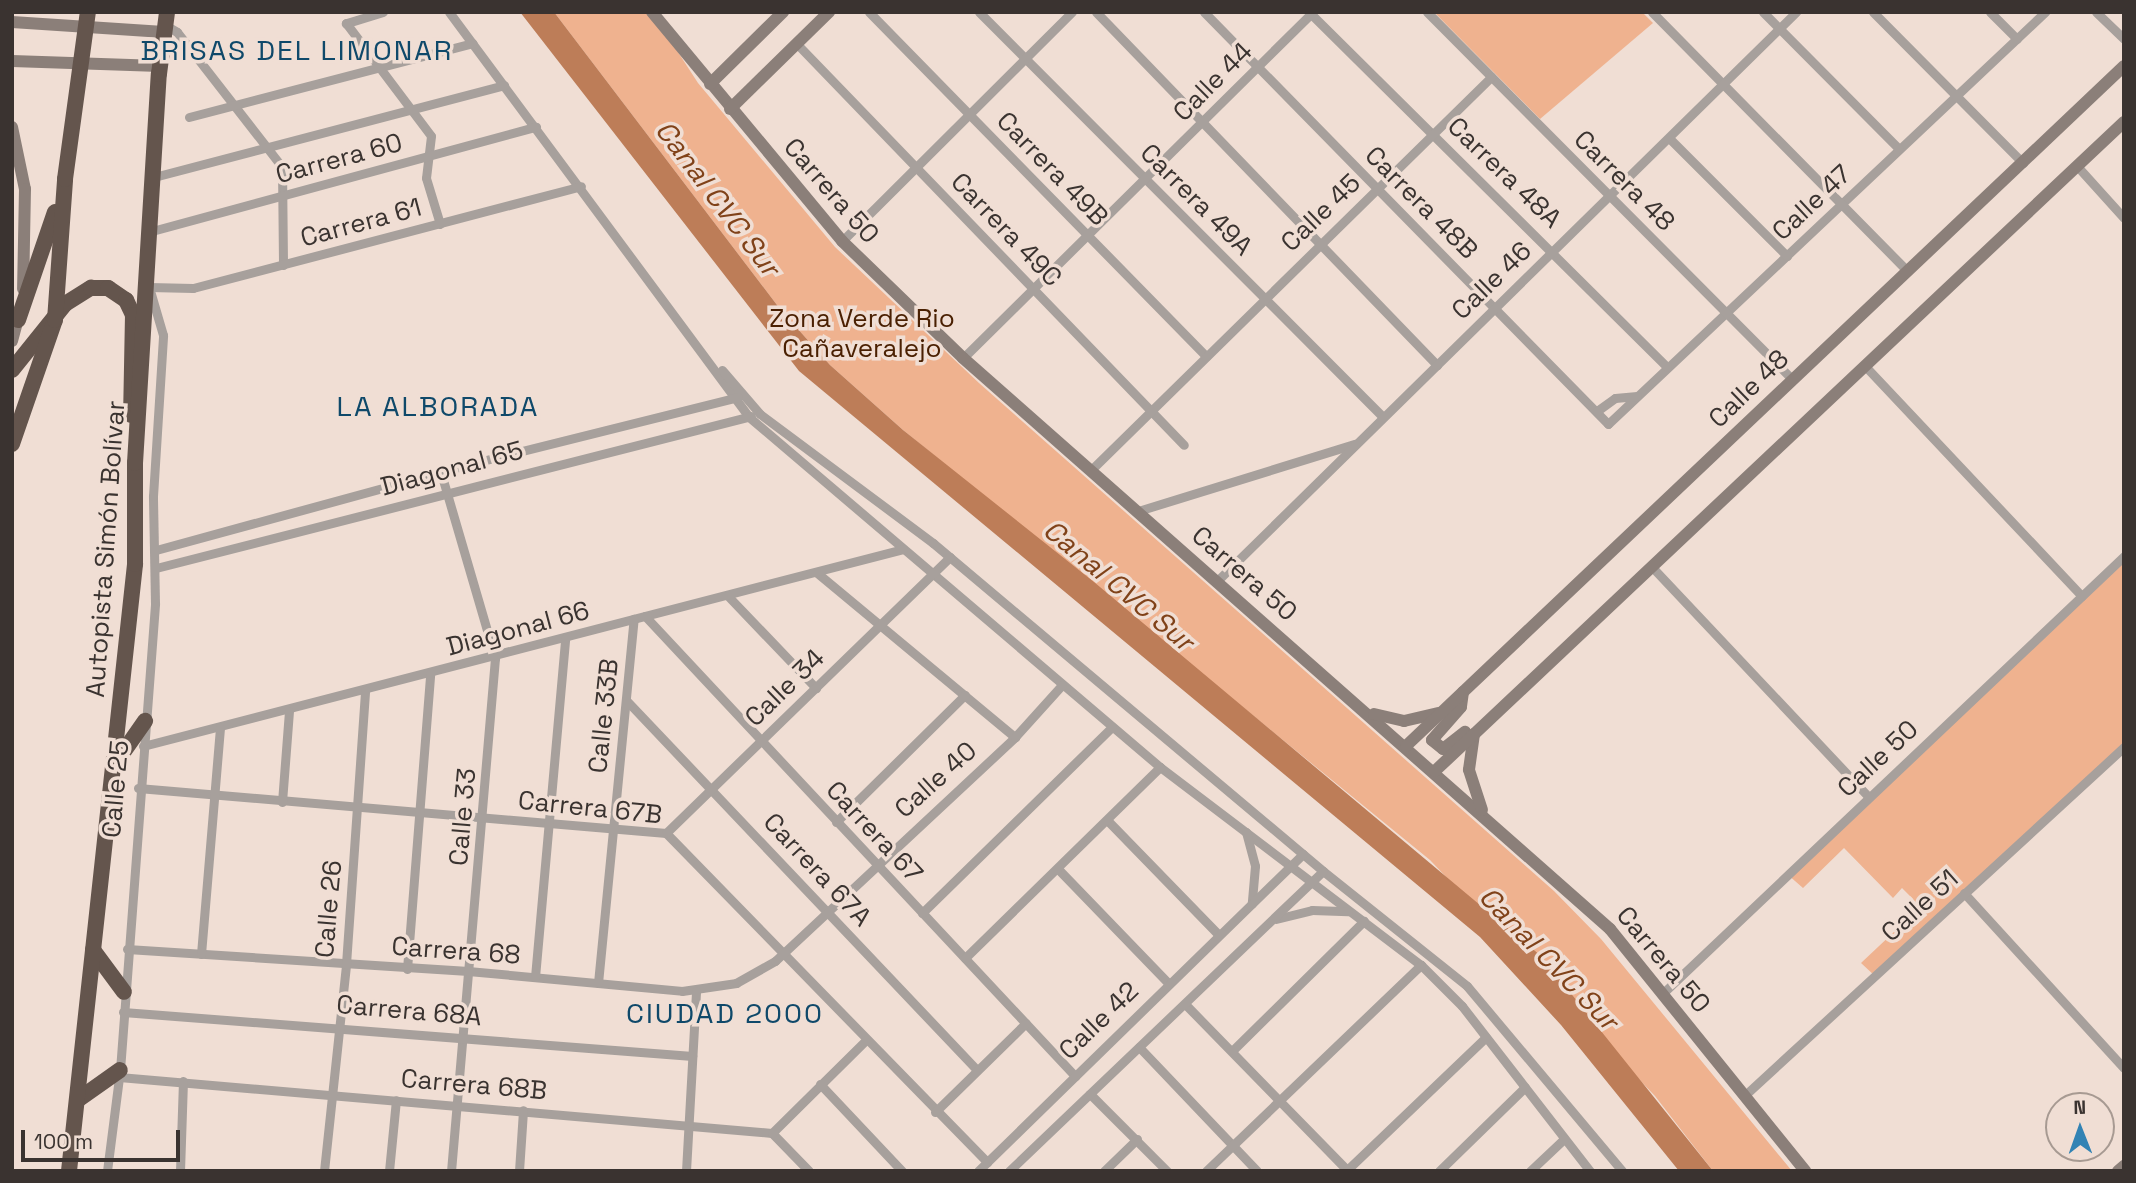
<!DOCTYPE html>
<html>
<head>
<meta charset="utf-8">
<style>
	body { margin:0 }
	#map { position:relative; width:2136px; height:1183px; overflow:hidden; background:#f0ded4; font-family:"Space Grotesk",sans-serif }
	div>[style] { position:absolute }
	.green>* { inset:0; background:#efb28f }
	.water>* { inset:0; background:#bd7d58 }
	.street>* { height:9px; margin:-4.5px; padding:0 4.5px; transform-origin:4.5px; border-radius:4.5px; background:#a7a09c }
	.secondary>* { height:12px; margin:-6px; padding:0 6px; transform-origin:6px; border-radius:6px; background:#8b7f79 }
	.highway>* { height:16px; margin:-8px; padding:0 8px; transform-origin:8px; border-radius:8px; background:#64554d }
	span { translate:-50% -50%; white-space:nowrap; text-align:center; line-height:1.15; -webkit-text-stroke:7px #f0ded4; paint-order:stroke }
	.street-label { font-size:26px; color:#3a3330 }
	.park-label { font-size:26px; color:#4a2002 }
	.neighbourhood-label { font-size:28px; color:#0f496a; letter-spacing:2px }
	.water-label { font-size:28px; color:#804219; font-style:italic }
	.frame { position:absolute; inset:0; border:14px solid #3a3330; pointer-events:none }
	.north { position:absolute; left:2045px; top:1092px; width:70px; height:70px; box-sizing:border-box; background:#f0ded4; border:2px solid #a79a92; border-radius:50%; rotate:359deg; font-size:19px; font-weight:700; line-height:28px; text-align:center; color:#3a3330 }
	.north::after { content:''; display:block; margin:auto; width:24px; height:32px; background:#3283b4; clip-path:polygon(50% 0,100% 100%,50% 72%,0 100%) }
	.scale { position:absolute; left:21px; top:1130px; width:159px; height:32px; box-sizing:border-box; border:4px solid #3a3330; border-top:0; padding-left:9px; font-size:21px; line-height:24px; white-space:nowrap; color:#3a3330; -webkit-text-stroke:5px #f0ded4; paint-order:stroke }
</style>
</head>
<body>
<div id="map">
	<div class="green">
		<i style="clip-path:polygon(554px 12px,652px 12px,698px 83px,835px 247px,979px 383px,1554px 891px,1601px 939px,1792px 1171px,1713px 1171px,1655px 1096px,1430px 860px,903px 430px,830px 365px,780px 309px)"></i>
		<i style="clip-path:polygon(1434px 12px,1642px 12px,1653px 23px,1540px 119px)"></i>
		<i style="clip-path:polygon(2124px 556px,2124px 747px,1875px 976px,1861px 963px,1913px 914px,1913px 899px,1902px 888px,1893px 898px,1844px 848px,1803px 888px,1787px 874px)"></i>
	</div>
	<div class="water">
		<i style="clip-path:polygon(520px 12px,554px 12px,780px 309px,830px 365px,903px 430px,1094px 582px,1541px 956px,1713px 1171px,1679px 1171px,1561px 1025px,1480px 937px,799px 371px)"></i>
	</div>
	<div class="street">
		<i style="left:383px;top:12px;width:39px;rotate:163deg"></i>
		<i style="left:346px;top:23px;width:141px;rotate:53deg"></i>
		<i style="left:431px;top:136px;width:42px;rotate:96.8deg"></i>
		<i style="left:426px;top:178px;width:48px;rotate:73.1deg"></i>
		<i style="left:449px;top:12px;width:504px;rotate:53.47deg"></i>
		<i style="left:749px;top:417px;width:540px;rotate:40.42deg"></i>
		<i style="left:1160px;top:767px;width:328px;rotate:37.2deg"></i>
		<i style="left:1421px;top:965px;width:58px;rotate:45deg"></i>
		<i style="left:1462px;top:1006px;width:209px;rotate:52.2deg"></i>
		<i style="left:869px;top:12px;width:482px;rotate:45.6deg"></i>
		<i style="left:979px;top:12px;width:572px;rotate:45.07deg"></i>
		<i style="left:1096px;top:12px;width:491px;rotate:46deg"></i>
		<i style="left:1204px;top:12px;width:577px;rotate:45.56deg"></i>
		<i style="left:1608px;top:424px;width:601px;rotate:-43.31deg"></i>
		<i style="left:1309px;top:12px;width:504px;rotate:44.76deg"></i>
		<i style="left:1427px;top:12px;width:518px;rotate:45.16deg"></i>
		<i style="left:1652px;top:12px;width:363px;rotate:45.4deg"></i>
		<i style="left:1763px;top:12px;width:193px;rotate:45.2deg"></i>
		<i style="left:1873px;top:12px;width:213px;rotate:45.2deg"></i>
		<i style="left:1990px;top:12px;width:38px;rotate:45deg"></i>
		<i style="left:2096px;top:12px;width:39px;rotate:44deg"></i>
		<i style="left:165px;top:25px;width:14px;rotate:30deg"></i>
		<i style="left:177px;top:32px;width:171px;rotate:52.1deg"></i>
		<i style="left:282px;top:167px;width:98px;rotate:89.4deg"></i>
		<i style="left:797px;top:44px;width:557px;rotate:46.02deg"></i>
		<i style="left:189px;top:117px;width:293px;rotate:-14.6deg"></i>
		<i style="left:1669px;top:138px;width:167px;rotate:45deg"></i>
		<i style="left:2077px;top:166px;width:70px;rotate:47.9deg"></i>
		<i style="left:154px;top:177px;width:362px;rotate:-14.7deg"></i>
		<i style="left:152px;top:231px;width:398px;rotate:-15.2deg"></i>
		<i style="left:842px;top:241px;width:325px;rotate:-44.9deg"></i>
		<i style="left:963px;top:358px;width:492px;rotate:-44.7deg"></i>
		<i style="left:1865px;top:366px;width:316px;rotate:46.7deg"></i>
		<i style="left:722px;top:370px;width:58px;rotate:49.2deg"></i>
		<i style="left:760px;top:414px;width:216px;rotate:36.7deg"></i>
		<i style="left:933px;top:543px;width:510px;rotate:40.06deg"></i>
		<i style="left:1323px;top:871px;width:184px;rotate:38.6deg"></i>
		<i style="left:1467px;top:986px;width:241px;rotate:50deg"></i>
		<i style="left:1597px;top:411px;width:22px;rotate:-36deg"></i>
		<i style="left:1615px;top:398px;width:22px;rotate:-5deg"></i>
		<i style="left:1091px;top:470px;width:561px;rotate:-44.49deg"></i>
		<i style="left:441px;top:473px;width:193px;rotate:73.7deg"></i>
		<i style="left:495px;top:658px;width:515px;rotate:94.9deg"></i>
		<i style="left:1138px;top:511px;width:227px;rotate:-17.2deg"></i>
		<i style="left:156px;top:550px;width:326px;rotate:-15.3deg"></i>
		<i style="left:470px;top:464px;width:276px;rotate:-14deg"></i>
		<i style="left:1652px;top:567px;width:316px;rotate:46.7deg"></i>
		<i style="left:156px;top:568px;width:614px;rotate:-14.33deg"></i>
		<i style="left:816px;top:572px;width:259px;rotate:39.7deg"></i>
		<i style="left:1217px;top:581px;width:812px;rotate:-44.5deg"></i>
		<i style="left:727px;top:595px;width:129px;rotate:46.3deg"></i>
		<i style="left:645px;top:616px;width:630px;rotate:46.93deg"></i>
		<i style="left:626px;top:700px;width:510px;rotate:46.51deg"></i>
		<i style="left:143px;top:746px;width:785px;rotate:-14.53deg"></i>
		<i style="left:138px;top:788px;width:530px;rotate:4.87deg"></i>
		<i style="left:666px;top:833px;width:460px;rotate:45.7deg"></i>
		<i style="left:282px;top:802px;width:91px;rotate:-85.6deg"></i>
		<i style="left:1108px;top:821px;width:159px;rotate:45.8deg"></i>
		<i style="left:836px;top:822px;width:181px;rotate:-44.6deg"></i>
		<i style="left:1246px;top:832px;width:35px;rotate:75deg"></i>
		<i style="left:1255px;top:866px;width:38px;rotate:95deg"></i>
		<i style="left:666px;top:833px;width:396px;rotate:-44.2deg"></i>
		<i style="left:1059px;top:870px;width:158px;rotate:46deg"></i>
		<i style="left:1964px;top:893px;width:237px;rotate:47.6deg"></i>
		<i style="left:922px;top:913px;width:266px;rotate:-44.4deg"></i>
		<i style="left:1276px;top:919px;width:37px;rotate:-14deg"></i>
		<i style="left:1312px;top:910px;width:36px;rotate:2deg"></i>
		<i style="left:127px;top:949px;width:342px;rotate:3.7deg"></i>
		<i style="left:468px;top:971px;width:215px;rotate:5.3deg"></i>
		<i style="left:682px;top:991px;width:55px;rotate:-8.4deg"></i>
		<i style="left:736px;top:983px;width:45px;rotate:-29.4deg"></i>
		<i style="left:775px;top:961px;width:328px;rotate:-43deg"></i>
		<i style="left:1015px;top:737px;width:70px;rotate:-47.9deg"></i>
		<i style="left:201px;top:954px;width:227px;rotate:-85.2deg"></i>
		<i style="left:965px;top:958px;width:273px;rotate:-44.4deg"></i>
		<i style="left:407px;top:969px;width:296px;rotate:-85.5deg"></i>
		<i style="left:535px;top:977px;width:340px;rotate:-84.9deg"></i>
		<i style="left:598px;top:983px;width:366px;rotate:-84.4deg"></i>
		<i style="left:1662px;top:994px;width:637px;rotate:-43.47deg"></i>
		<i style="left:1185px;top:1004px;width:233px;rotate:45.7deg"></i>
		<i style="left:123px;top:1012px;width:571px;rotate:4.42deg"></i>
		<i style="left:1139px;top:1047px;width:171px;rotate:46.4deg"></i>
		<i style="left:1233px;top:1050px;width:184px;rotate:-44.6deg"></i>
		<i style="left:119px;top:1077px;width:655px;rotate:4.9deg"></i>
		<i style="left:772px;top:1133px;width:53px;rotate:45.8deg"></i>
		<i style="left:820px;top:1084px;width:120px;rotate:46.7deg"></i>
		<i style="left:1090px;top:1094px;width:109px;rotate:45deg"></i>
		<i style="left:1744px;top:1096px;width:516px;rotate:-42.57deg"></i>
		<i style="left:935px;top:1112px;width:127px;rotate:-44.4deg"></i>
		<i style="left:772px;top:1133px;width:131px;rotate:-44.7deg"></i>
		<i style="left:1347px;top:1170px;width:192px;rotate:-43.7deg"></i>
		<i style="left:107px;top:1171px;width:102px;rotate:-82.7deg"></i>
		<i style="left:120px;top:1070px;width:468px;rotate:-85.7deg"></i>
		<i style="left:155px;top:603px;width:107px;rotate:-91.1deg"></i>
		<i style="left:153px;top:496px;width:161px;rotate:-86.4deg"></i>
		<i style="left:163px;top:335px;width:50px;rotate:-106.3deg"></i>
		<i style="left:149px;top:287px;width:44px;rotate:1.3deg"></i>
		<i style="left:193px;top:288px;width:401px;rotate:-14.7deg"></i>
		<i style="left:180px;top:1171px;width:90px;rotate:-88.1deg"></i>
		<i style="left:324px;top:1171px;width:208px;rotate:-83.9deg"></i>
		<i style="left:346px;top:964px;width:274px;rotate:-86deg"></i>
		<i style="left:389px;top:1171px;width:71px;rotate:-84.4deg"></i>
		<i style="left:519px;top:1171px;width:61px;rotate:-86.2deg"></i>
		<i style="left:686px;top:1171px;width:180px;rotate:-86.8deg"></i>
		<i style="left:978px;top:1171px;width:454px;rotate:-44.3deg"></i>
		<i style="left:1009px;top:1171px;width:434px;rotate:-43.7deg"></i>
		<i style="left:1104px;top:1171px;width:46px;rotate:-44.1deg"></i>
		<i style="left:1206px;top:1171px;width:298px;rotate:-43.8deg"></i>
		<i style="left:1439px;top:1171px;width:120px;rotate:-44.3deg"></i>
		<i style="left:1530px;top:1171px;width:47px;rotate:-43.3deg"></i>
	</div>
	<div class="secondary">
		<i style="left:652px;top:12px;width:298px;rotate:50.3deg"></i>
		<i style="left:842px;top:241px;width:168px;rotate:44deg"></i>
		<i style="left:963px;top:358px;width:863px;rotate:41.43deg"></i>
		<i style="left:1610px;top:929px;width:311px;rotate:51.1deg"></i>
		<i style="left:12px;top:22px;width:152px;rotate:3.8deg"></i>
		<i style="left:12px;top:61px;width:148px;rotate:1.9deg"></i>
		<i style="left:710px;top:84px;width:103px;rotate:-44.6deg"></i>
		<i style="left:730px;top:109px;width:139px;rotate:-44.4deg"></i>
		<i style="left:12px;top:127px;width:63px;rotate:78.2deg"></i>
		<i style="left:25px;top:189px;width:100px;rotate:91.1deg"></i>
		<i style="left:12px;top:341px;width:28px;rotate:-75deg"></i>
		<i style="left:1463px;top:692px;width:15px;rotate:98deg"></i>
		<i style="left:1461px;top:707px;width:44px;rotate:131.3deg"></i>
		<i style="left:1432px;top:740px;width:14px;rotate:39deg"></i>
		<i style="left:1443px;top:749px;width:28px;rotate:-38deg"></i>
		<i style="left:1374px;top:714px;width:31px;rotate:13deg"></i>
		<i style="left:1404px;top:721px;width:35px;rotate:-13deg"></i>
		<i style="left:1474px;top:734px;width:36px;rotate:98deg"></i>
		<i style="left:1469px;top:770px;width:42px;rotate:72deg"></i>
		<i style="left:1406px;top:746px;width:989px;rotate:-43.44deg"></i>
		<i style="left:1435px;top:771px;width:947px;rotate:-43.29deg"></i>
		<i style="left:2118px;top:1171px;width:8px;rotate:-40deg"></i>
	</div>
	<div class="highway">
		<i style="left:18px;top:320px;width:114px;rotate:-71.1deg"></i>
		<i style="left:12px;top:370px;width:85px;rotate:-51.2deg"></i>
		<i style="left:65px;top:304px;width:31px;rotate:-32deg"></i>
		<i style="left:91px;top:288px;width:17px"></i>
		<i style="left:108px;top:288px;width:22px;rotate:34deg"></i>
		<i style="left:126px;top:300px;width:17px;rotate:65deg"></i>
		<i style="left:133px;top:315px;width:100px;rotate:91.1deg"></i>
		<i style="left:12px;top:444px;width:131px;rotate:-70.9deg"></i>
		<i style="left:55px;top:320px;width:141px;rotate:-85.9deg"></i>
		<i style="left:65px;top:179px;width:169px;rotate:-82.2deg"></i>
		<i style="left:117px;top:761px;width:49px;rotate:-55deg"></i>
		<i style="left:93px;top:950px;width:52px;rotate:53.6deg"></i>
		<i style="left:79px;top:1099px;width:50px;rotate:-35.3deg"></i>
		<i style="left:69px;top:1171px;width:611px;rotate:-83.79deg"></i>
		<i style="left:135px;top:564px;width:101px;rotate:-90deg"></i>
		<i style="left:135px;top:463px;width:390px;rotate:-86.5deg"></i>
		<i style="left:159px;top:74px;width:63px;rotate:-82.6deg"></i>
	</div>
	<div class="street-label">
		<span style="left:1213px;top:82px;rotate:-45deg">Calle 44</span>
		<span style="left:339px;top:159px;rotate:-15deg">Carrera 60</span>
		<span style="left:1052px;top:169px;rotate:46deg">Carrera 49B</span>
		<span style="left:1504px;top:173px;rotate:44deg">Carrera 48A</span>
		<span style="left:1624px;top:181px;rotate:45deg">Carrera 48</span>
		<span style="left:831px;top:191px;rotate:49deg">Carrera 50</span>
		<span style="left:1196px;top:200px;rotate:45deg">Carrera 49A</span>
		<span style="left:1421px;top:203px;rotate:45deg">Carrera 48B</span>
		<span style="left:1812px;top:203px;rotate:-43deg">Calle 47</span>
		<span style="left:1321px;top:213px;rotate:-44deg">Calle 45</span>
		<span style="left:361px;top:223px;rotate:-15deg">Carrera 61</span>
		<span style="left:1006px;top:230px;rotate:46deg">Carrera 49C</span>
		<span style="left:1492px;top:281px;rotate:-44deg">Calle 46</span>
		<span style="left:1749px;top:389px;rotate:-44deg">Calle 48</span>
		<span style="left:452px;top:469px;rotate:-15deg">Diagonal 65</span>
		<span style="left:106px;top:549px;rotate:-86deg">Autopista Simón Bolívar</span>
		<span style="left:1244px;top:574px;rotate:41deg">Carrera 50</span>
		<span style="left:518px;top:629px;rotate:-15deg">Diagonal 66</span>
		<span style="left:785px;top:688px;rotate:-44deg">Calle 34</span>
		<span style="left:604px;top:716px;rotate:-84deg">Calle 33B</span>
		<span style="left:1878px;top:759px;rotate:-43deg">Calle 50</span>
		<span style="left:936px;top:780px;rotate:-42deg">Calle 40</span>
		<span style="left:116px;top:789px;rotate:-85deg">Calle 25</span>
		<span style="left:590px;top:808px;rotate:6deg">Carrera 67B</span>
		<span style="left:463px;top:817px;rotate:-85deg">Calle 33</span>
		<span style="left:874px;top:832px;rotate:47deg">Carrera 67</span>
		<span style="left:817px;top:870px;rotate:47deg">Carrera 67A</span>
		<span style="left:1920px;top:906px;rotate:-42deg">Calle 51</span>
		<span style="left:329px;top:909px;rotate:-85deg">Calle 26</span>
		<span style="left:456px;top:951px;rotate:4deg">Carrera 68</span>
		<span style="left:1663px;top:960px;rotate:50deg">Carrera 50</span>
		<span style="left:409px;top:1011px;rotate:5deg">Carrera 68A</span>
		<span style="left:1099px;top:1021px;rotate:-44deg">Calle 42</span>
		<span style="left:474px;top:1085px;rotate:5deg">Carrera 68B</span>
	</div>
	<div class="park-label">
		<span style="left:862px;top:334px">Zona Verde Rio<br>Cañaveralejo</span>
	</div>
	<div class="neighbourhood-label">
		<span style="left:297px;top:50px">BRISAS DEL LIMONAR</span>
		<span style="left:438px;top:406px">LA ALBORADA</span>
		<span style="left:725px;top:1013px">CIUDAD 2000</span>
	</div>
	<div class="water-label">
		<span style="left:718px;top:198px;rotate:53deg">Canal CVC Sur</span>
		<span style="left:1119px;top:585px;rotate:40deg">Canal CVC Sur</span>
		<span style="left:1549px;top:958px;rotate:46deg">Canal CVC Sur</span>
	</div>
	<div class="frame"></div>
	<div class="north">N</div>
	<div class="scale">100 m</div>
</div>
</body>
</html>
